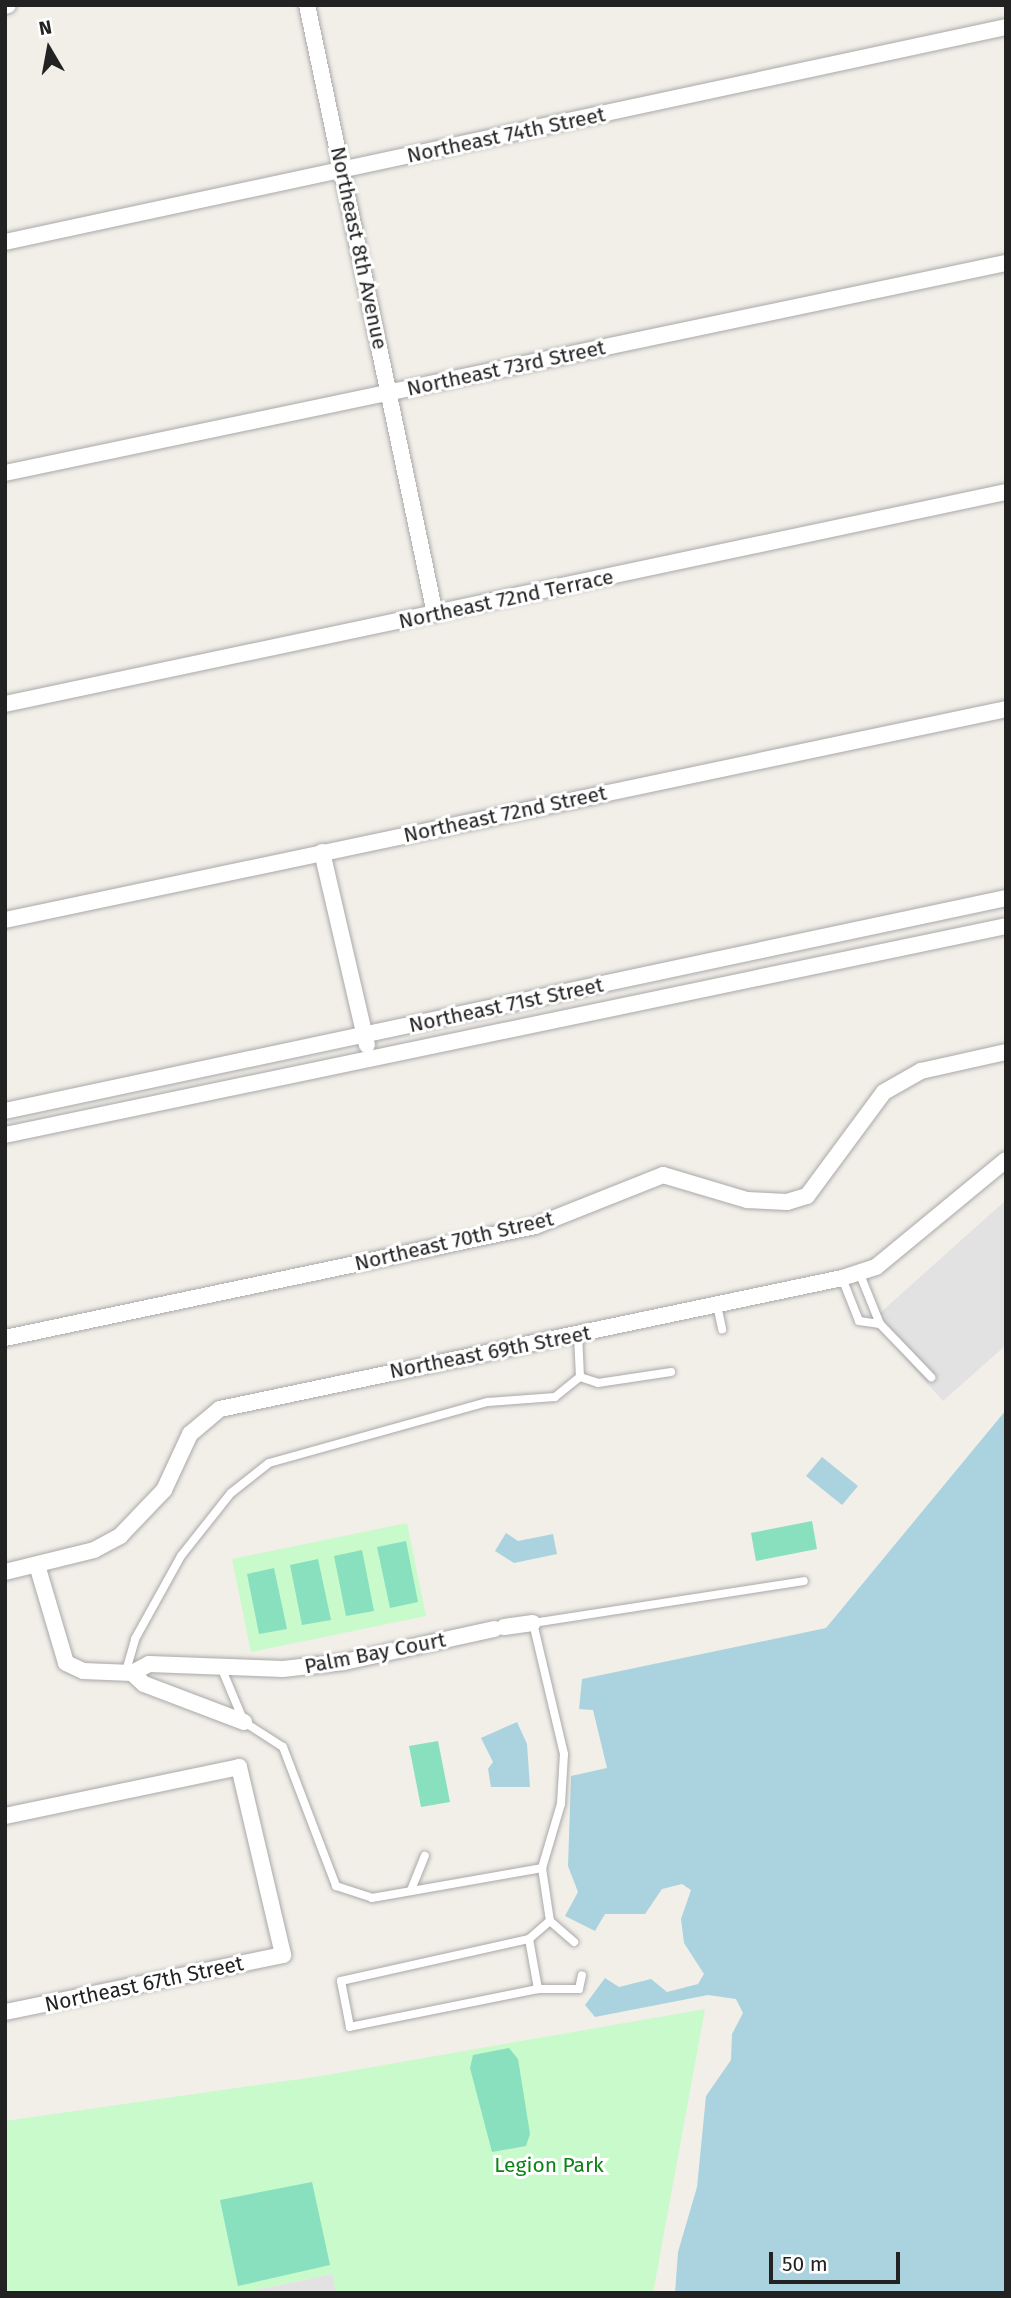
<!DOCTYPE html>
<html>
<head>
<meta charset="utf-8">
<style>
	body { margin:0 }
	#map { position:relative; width:1011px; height:2298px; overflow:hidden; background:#f2efe9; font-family:"Fira Sans",sans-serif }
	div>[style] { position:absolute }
	.park>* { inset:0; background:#c8facc }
	.pitch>* { inset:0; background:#88e0be }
	.parking>* { inset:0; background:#e2e2e2 }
	.water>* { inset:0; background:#aad3df }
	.roads { filter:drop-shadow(0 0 2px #a9a9a9) drop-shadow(0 0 2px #a9a9a9) }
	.service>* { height:8px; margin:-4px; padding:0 4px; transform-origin:4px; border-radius:4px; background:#fff }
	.minor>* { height:16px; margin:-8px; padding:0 8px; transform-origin:8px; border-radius:8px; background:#fff }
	span { translate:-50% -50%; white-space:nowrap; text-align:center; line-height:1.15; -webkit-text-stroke:6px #fff; paint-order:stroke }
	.street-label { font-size:21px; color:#222 }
	.park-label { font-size:21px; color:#0c8416 }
	.frame { position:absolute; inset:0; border:7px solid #222; pointer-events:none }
	.north { position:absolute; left:14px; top:14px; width:70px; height:70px; -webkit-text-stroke:5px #fff; paint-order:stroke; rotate:350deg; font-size:19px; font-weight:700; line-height:28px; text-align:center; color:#222 }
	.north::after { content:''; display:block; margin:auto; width:24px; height:32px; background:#222; clip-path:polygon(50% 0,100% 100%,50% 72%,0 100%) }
	.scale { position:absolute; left:769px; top:2252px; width:131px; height:32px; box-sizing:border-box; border:4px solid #222; border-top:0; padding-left:9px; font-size:21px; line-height:24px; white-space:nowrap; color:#222; -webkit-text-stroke:5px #fff; paint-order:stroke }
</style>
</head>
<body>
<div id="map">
	<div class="park">
		<i style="clip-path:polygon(407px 1523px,426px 1616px,251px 1652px,232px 1559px)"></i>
		<i style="clip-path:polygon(705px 2009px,653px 2293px,336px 2293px,331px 2274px,243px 2293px,5px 2293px,5px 2121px,321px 2076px)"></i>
	</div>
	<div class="pitch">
		<i style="clip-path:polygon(812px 1521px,817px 1549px,756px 1561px,751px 1533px)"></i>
		<i style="clip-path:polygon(406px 1541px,418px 1602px,390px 1608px,377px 1547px)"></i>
		<i style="clip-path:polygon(362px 1550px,374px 1611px,346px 1616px,334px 1556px)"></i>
		<i style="clip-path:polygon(318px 1559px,331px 1620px,302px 1625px,290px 1565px)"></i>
		<i style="clip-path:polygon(274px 1568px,287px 1629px,259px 1634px,247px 1574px)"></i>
		<i style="clip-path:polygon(438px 1741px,450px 1802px,421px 1807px,409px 1746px)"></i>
		<i style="clip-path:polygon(509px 2048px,518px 2059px,530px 2134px,526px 2146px,492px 2152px,470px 2068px,473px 2055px)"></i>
		<i style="clip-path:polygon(312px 2182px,330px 2265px,238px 2286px,220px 2200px)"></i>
	</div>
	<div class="parking">
		<i style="clip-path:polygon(1006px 1200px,1006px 1345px,943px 1401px,871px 1321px)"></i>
		<i style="clip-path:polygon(332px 2274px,336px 2293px,243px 2293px)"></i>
	</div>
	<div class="water">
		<i style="clip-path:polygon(1006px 1410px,1006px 2293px,675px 2293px,678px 2252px,697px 2187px,706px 2096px,731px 2060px,732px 2034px,743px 2013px,736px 1999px,708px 1995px,595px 2017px,585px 2005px,605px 1978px,619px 1987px,651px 1979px,667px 1992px,698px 1984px,704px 1974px,684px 1943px,681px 1919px,691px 1890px,682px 1884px,662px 1889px,645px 1914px,605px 1914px,595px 1931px,565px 1916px,578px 1892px,568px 1866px,571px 1776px,607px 1768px,593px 1710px,579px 1709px,582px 1679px,826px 1628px)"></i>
		<i style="clip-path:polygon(822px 1457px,858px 1486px,842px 1505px,806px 1476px)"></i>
		<i style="clip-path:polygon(506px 1533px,518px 1541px,553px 1534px,557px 1554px,514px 1563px,495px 1551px)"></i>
		<i style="clip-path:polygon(517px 1722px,527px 1744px,530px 1787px,491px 1787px,488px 1769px,493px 1762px,481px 1738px)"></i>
	</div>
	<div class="roads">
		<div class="service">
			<i style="left:842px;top:1278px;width:46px;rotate:68.4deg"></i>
			<i style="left:859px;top:1321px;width:21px;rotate:8deg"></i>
			<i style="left:880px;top:1324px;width:56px;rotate:-112deg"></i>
			<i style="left:717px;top:1305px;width:25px;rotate:78deg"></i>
			<i style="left:880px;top:1324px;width:74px;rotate:46.1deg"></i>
			<i style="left:580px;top:1377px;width:19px;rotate:18deg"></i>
			<i style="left:598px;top:1383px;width:74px;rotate:-8.6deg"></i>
			<i style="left:221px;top:1667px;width:60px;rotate:67.3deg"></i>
			<i style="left:244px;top:1722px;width:46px;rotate:32.7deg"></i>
			<i style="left:283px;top:1747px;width:149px;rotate:69.1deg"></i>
			<i style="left:336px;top:1886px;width:38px;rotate:18deg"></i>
			<i style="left:372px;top:1898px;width:173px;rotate:-10deg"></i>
			<i style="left:542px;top:1868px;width:67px;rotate:-73.5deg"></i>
			<i style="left:561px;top:1804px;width:50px;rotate:-86.6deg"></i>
			<i style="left:564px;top:1754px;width:135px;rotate:-103.3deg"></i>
			<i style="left:533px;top:1623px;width:274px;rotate:-8.8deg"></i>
			<i style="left:126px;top:1671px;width:33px;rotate:-74deg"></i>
			<i style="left:135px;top:1639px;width:95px;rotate:-61deg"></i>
			<i style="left:181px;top:1556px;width:80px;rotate:-51.6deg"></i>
			<i style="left:231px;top:1493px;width:48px;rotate:-38.3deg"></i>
			<i style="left:269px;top:1463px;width:227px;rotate:-15.6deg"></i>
			<i style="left:488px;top:1402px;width:67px;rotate:-4.3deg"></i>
			<i style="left:555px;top:1397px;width:32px;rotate:-39deg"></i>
			<i style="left:580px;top:1377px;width:43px;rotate:-92.7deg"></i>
			<i style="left:411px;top:1890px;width:37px;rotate:-68deg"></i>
			<i style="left:550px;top:1921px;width:32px;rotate:41deg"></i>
			<i style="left:529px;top:1939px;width:51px;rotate:79.8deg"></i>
			<i style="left:538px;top:1989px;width:192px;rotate:168.6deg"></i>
			<i style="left:350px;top:2027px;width:47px;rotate:-101.1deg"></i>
			<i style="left:341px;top:1981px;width:193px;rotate:-12.6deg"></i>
			<i style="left:529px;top:1939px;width:28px;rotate:-41deg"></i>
			<i style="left:550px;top:1921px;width:54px;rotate:-98.6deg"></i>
			<i style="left:538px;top:1989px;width:41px"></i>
			<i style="left:579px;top:1989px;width:14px;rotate:-78deg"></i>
		</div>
		<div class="minor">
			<i style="left:307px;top:5px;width:622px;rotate:78.13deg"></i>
			<i style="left:5px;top:6px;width:3px;rotate:-18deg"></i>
			<i style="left:5px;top:242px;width:1024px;rotate:-12.12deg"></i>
			<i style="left:5px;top:473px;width:1023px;rotate:-11.85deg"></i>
			<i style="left:5px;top:704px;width:1023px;rotate:-11.96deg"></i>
			<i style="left:322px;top:852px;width:198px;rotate:76.9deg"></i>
			<i style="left:5px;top:920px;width:1023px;rotate:-11.9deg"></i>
			<i style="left:5px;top:1111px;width:1023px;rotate:-12.01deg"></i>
			<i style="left:5px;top:1135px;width:1023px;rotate:-11.79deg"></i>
			<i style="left:5px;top:1338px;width:542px;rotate:-11.93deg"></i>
			<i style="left:535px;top:1226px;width:138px;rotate:-21.7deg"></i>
			<i style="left:663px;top:1175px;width:88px;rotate:16.6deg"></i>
			<i style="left:747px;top:1200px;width:40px;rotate:2.9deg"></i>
			<i style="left:787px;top:1202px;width:21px;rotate:-17deg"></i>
			<i style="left:807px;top:1196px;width:129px;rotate:-53.5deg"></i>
			<i style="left:884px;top:1092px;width:43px;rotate:-29.6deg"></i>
			<i style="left:921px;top:1071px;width:87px;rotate:-12.6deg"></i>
			<i style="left:37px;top:1565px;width:102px;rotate:73.5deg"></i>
			<i style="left:66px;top:1663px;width:19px;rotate:25deg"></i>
			<i style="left:83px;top:1671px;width:49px;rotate:2.3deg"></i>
			<i style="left:132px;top:1673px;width:16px;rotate:43deg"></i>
			<i style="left:144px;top:1684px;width:107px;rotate:20.8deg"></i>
			<i style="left:5px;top:1572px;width:92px;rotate:-13.9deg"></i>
			<i style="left:94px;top:1550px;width:30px;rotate:-28deg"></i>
			<i style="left:120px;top:1536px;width:64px;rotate:-46.3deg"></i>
			<i style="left:164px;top:1490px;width:62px;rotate:-65.1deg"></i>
			<i style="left:190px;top:1434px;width:39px;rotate:-40deg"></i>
			<i style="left:220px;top:1409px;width:636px;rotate:-11.89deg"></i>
			<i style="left:842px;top:1278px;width:36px;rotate:-18deg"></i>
			<i style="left:876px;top:1267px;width:168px;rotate:-39.5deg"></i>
			<i style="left:504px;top:1627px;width:29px;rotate:-8deg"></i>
			<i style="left:132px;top:1673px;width:19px;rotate:-28deg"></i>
			<i style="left:149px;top:1664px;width:134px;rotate:2.1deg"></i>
			<i style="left:283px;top:1669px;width:61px;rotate:-6.5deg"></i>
			<i style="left:344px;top:1662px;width:154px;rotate:-12.4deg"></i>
			<i style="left:5px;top:1816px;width:239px;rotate:-11.8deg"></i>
			<i style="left:239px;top:1767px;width:193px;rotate:76.8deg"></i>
			<i style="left:283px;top:1955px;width:284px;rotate:168.4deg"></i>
		</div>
	</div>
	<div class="street-label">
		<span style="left:506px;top:135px;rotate:-12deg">Northeast 74th Street</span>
		<span style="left:359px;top:248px;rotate:78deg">Northeast 8th Avenue</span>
		<span style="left:506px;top:368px;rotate:-12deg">Northeast 73rd Street</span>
		<span style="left:506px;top:599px;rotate:-12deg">Northeast 72nd Terrace</span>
		<span style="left:505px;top:814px;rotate:-12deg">Northeast 72nd Street</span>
		<span style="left:506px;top:1005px;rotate:-12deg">Northeast 71st Street</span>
		<span style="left:454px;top:1241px;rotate:-13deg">Northeast 70th Street</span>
		<span style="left:490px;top:1352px;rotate:-11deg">Northeast 69th Street</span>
		<span style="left:375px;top:1653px;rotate:-11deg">Palm Bay Court</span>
		<span style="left:144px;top:1984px;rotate:-12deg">Northeast 67th Street</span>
	</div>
	<div class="park-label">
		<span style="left:549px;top:2165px">Legion Park</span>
	</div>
	<div class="frame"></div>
	<div class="north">N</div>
	<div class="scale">50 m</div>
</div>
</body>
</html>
